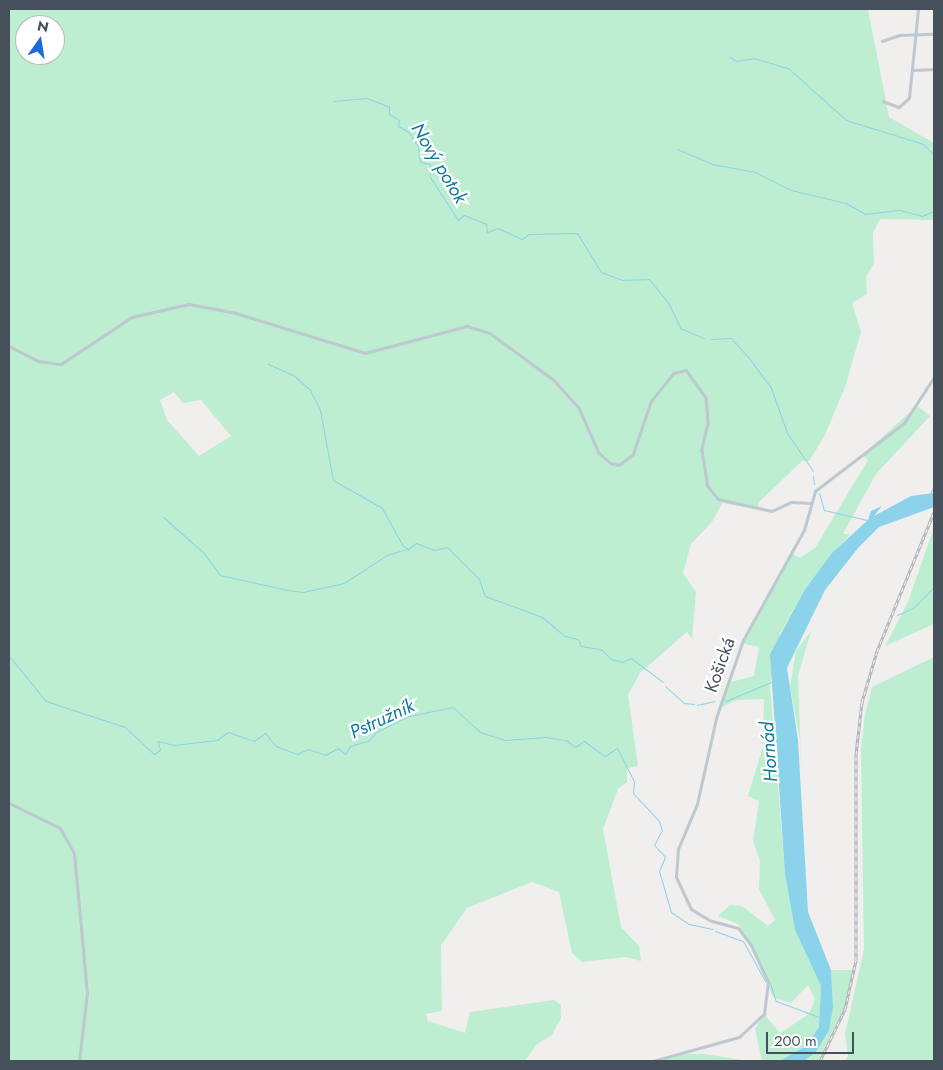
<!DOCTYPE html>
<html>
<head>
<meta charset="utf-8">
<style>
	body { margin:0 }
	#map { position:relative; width:943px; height:1070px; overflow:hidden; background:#f1eeee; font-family:Jost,sans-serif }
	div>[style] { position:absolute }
	.green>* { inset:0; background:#bdeed1 }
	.water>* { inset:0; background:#8ad3ea }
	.stream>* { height:1px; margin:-0.5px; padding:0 0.5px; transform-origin:0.5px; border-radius:0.5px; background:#8ad3ea }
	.minor>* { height:2.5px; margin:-1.25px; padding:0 1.25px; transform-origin:1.25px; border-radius:1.25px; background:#bec8d0 }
	.tertiary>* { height:3px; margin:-1.5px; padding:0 1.5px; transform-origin:1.5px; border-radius:1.5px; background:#bec8d0 }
	.rail>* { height:3px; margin-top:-1.5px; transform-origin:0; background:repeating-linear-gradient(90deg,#fff 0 4px,#b0b3b8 0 8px); box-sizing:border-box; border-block:1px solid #b0b3b8 }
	span { translate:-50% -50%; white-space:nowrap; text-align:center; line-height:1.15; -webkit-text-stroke:4.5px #fff; paint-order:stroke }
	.street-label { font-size:18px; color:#46505b }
	.water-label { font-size:19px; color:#0f7b9f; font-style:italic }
	.frame { position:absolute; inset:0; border:10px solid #46505b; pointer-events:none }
	.north { position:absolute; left:15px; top:15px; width:50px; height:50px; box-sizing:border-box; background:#fff; border:1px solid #b5b9bd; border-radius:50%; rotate:13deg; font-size:14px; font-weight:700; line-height:20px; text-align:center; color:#46505b }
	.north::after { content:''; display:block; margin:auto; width:18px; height:22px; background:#1c69dc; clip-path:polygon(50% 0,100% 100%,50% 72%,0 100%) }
	.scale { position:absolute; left:766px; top:1032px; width:88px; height:22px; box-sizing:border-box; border:2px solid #46505b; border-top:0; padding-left:6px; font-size:15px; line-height:18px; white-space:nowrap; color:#46505b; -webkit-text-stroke:4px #fff; paint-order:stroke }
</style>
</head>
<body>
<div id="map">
	<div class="green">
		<i style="clip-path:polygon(evenodd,9px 9px,868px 9px,889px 117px,934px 143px,934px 220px,880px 219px,873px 233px,874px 263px,866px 277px,867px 294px,852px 303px,861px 332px,845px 387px,824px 437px,809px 461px,802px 461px,759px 502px,758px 509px,722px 503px,712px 522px,691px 544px,683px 573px,696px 592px,692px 639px,687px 632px,640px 673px,628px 695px,638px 766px,627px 768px,627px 782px,618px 789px,603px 829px,621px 927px,639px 946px,641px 961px,626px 957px,582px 962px,572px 953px,559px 892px,532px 882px,467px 908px,441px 945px,442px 1011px,426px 1014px,428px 1021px,465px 1033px,470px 1012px,554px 1000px,561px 1005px,561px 1018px,552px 1035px,537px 1044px,525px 1061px,9px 1061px,9px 9px,25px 25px,55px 25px,55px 55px,25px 55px,25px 25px,9px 9px,174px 392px,183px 403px,201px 400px,231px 436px,199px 456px,167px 420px,160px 400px,174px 392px)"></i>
		<i style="clip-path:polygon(917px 406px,930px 416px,876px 474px,843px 534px,850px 534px,804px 591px,780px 633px,770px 686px,785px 874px,795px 930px,821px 986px,819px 1027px,807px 1045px,780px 1061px,762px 1061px,755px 1029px,764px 1014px,780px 1033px,809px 1014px,815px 999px,808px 985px,791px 1003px,773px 997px,746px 936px,738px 924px,718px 916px,730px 905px,742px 906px,768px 926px,775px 920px,759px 889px,760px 861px,753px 841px,759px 801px,748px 796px,763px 747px,764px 699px,736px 700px,718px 709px,727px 683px,754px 676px,759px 647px,741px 643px,791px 553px,800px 558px,815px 548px,868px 460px,862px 455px)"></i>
		<i style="clip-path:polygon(934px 527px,934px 624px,885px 646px,908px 602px)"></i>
		<i style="clip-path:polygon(811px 631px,798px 676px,802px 786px,800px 740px,790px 687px,796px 651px)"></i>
		<i style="clip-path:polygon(934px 657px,934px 1061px,845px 1061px,848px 1055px,845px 1034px,864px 949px,861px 752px,865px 714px,872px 687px)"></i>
		<i style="clip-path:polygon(831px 970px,854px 970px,846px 1004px,818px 1061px,804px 1061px,816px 1052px,833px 1007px)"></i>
		<i style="clip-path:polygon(687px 1054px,704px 1054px,750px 1061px,660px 1061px)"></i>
	</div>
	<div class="water">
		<i style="clip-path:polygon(934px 493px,934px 507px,879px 527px,858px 548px,825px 590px,787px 668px,798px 740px,808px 912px,831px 970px,833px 1007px,829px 1030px,816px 1052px,804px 1061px,780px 1061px,807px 1045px,819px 1027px,821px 986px,795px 930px,785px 874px,770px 654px,804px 591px,832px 553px,868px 520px,871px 511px,882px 506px,874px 516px,911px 496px)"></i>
	</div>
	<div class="stream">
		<i style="left:730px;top:57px;width:7px;rotate:34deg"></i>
		<i style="left:736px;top:61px;width:18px;rotate:-9deg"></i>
		<i style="left:754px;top:58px;width:37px;rotate:17deg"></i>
		<i style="left:789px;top:69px;width:76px;rotate:41.8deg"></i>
		<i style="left:846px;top:120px;width:81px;rotate:17.3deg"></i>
		<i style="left:923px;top:144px;width:16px;rotate:45deg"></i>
		<i style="left:333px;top:101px;width:34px;rotate:-5deg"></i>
		<i style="left:367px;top:98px;width:24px;rotate:22deg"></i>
		<i style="left:389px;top:107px;width:7px;rotate:90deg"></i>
		<i style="left:389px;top:114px;width:12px;rotate:31deg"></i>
		<i style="left:399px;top:120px;width:6px;rotate:99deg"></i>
		<i style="left:398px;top:126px;width:13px;rotate:29deg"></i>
		<i style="left:409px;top:132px;width:17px;rotate:59deg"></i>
		<i style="left:418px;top:147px;width:15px;rotate:82deg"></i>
		<i style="left:420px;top:162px;width:10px;rotate:11deg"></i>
		<i style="left:430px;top:164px;width:13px;rotate:90deg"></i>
		<i style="left:430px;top:177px;width:51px;rotate:56.9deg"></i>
		<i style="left:458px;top:220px;width:8px;rotate:-40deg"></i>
		<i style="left:464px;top:215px;width:24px;rotate:22deg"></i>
		<i style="left:486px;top:224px;width:8px;rotate:83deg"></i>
		<i style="left:487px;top:232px;width:12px;rotate:-20deg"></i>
		<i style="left:498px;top:228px;width:26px;rotate:25deg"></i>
		<i style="left:522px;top:239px;width:9px;rotate:-36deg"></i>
		<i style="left:529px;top:234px;width:48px;rotate:-1.2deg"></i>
		<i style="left:577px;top:233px;width:46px;rotate:58.4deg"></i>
		<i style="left:601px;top:272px;width:22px;rotate:21deg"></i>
		<i style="left:622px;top:280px;width:27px;rotate:-2deg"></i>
		<i style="left:649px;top:279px;width:32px;rotate:51deg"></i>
		<i style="left:669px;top:304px;width:26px;rotate:65deg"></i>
		<i style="left:680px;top:328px;width:26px;rotate:23deg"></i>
		<i style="left:677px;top:149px;width:38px;rotate:23deg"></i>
		<i style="left:712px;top:164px;width:44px;rotate:10.5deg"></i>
		<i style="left:755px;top:172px;width:40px;rotate:26.6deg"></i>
		<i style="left:791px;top:190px;width:57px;rotate:13.3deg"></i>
		<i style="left:846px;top:203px;width:22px;rotate:30deg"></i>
		<i style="left:865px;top:214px;width:35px;rotate:-7deg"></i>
		<i style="left:900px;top:210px;width:23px;rotate:15deg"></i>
		<i style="left:922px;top:216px;width:13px;rotate:-23deg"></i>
		<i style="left:711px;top:339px;width:20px;rotate:-3deg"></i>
		<i style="left:731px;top:338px;width:25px;rotate:48deg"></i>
		<i style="left:748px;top:357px;width:39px;rotate:53deg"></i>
		<i style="left:771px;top:388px;width:48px;rotate:70.4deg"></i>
		<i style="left:787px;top:433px;width:46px;rotate:55.6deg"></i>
		<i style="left:268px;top:364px;width:27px;rotate:24deg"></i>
		<i style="left:293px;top:375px;width:23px;rotate:41deg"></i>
		<i style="left:310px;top:390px;width:22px;rotate:63deg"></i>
		<i style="left:320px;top:410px;width:71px;rotate:79.5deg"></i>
		<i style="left:333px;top:480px;width:56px;rotate:29.7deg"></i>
		<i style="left:382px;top:508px;width:43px;rotate:61.1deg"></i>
		<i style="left:403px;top:546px;width:6px;rotate:31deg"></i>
		<i style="left:408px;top:549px;width:10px;rotate:-37deg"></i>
		<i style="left:416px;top:543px;width:19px;rotate:21deg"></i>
		<i style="left:434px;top:550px;width:13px;rotate:-13deg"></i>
		<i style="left:447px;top:547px;width:45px;rotate:45deg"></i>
		<i style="left:479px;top:579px;width:18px;rotate:71deg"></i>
		<i style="left:485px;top:596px;width:61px;rotate:20.2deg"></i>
		<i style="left:542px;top:617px;width:30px;rotate:40deg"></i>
		<i style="left:565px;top:636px;width:13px;rotate:13deg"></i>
		<i style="left:578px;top:639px;width:8px;rotate:67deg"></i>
		<i style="left:581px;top:646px;width:20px;rotate:9deg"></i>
		<i style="left:601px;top:649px;width:14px;rotate:45deg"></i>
		<i style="left:611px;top:659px;width:11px;rotate:15deg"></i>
		<i style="left:622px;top:662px;width:10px;rotate:-24deg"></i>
		<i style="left:631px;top:658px;width:40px;rotate:37deg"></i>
		<i style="left:813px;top:476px;width:8px;rotate:83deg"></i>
		<i style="left:819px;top:493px;width:18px;rotate:74deg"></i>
		<i style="left:824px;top:510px;width:44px;rotate:13.1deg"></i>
		<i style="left:930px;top:495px;width:12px;rotate:-70deg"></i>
		<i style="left:163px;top:517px;width:55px;rotate:41.3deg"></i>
		<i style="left:204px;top:553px;width:27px;rotate:54deg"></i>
		<i style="left:220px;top:575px;width:69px;rotate:12.6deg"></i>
		<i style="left:287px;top:590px;width:16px;rotate:7deg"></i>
		<i style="left:303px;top:592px;width:42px;rotate:-12.4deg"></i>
		<i style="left:344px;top:583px;width:51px;rotate:-33.1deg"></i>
		<i style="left:387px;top:555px;width:21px;rotate:-17deg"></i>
		<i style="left:897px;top:615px;width:17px;rotate:-24deg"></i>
		<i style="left:913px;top:608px;width:30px;rotate:-45deg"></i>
		<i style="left:9px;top:656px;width:58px;rotate:50.6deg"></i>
		<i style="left:46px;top:701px;width:83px;rotate:18.2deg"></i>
		<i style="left:125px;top:727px;width:40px;rotate:43deg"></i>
		<i style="left:154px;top:754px;width:7px;rotate:-34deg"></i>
		<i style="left:160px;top:750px;width:9px;rotate:-103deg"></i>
		<i style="left:158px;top:741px;width:16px;rotate:14deg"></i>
		<i style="left:174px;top:745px;width:43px;rotate:-6.6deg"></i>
		<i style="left:217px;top:740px;width:14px;rotate:-36deg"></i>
		<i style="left:228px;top:732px;width:28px;rotate:19deg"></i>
		<i style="left:254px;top:741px;width:14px;rotate:-36deg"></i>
		<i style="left:265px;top:733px;width:17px;rotate:50deg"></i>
		<i style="left:276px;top:746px;width:22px;rotate:21deg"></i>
		<i style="left:297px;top:754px;width:12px;rotate:-24deg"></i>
		<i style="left:308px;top:749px;width:18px;rotate:19deg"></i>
		<i style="left:325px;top:755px;width:15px;rotate:-28deg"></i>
		<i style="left:338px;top:748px;width:9px;rotate:41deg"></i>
		<i style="left:345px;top:754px;width:9px;rotate:-58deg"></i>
		<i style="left:350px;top:746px;width:19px;rotate:-16deg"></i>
		<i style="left:368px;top:741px;width:12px;rotate:-48deg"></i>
		<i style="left:376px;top:732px;width:37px;rotate:-26deg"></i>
		<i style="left:409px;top:716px;width:45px;rotate:-11.6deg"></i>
		<i style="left:453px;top:707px;width:37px;rotate:43deg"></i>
		<i style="left:480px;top:732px;width:26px;rotate:18deg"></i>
		<i style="left:505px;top:740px;width:41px;rotate:-4.2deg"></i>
		<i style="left:546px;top:737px;width:20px;rotate:9deg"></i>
		<i style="left:566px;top:740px;width:11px;rotate:38deg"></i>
		<i style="left:575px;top:747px;width:11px;rotate:-34deg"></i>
		<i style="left:584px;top:741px;width:26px;rotate:36deg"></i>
		<i style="left:605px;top:756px;width:14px;rotate:-34deg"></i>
		<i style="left:617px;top:748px;width:38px;rotate:63deg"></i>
		<i style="left:634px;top:782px;width:11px;rotate:95deg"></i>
		<i style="left:633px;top:793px;width:38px;rotate:47deg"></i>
		<i style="left:659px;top:821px;width:9px;rotate:72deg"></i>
		<i style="left:662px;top:830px;width:17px;rotate:118deg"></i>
		<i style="left:654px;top:845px;width:16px;rotate:47deg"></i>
		<i style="left:665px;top:857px;width:15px;rotate:113deg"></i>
		<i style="left:659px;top:871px;width:43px;rotate:73.7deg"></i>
		<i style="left:671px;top:912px;width:22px;rotate:34deg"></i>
		<i style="left:689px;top:924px;width:24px;rotate:12deg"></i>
		<i style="left:665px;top:686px;width:25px;rotate:42deg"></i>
		<i style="left:684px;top:703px;width:10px;rotate:6deg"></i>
		<i style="left:726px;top:701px;width:49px;rotate:-22.9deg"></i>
		<i style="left:697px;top:705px;width:18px;rotate:-13deg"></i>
		<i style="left:715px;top:931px;width:30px;rotate:20deg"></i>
		<i style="left:743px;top:941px;width:46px;rotate:61.2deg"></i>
		<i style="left:770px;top:983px;width:19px;rotate:72deg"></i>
		<i style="left:776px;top:1001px;width:46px;rotate:20.4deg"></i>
	</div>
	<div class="minor">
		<i style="left:882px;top:41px;width:18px;rotate:-19deg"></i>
		<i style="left:899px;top:35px;width:35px;rotate:-2deg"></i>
		<i style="left:914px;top:70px;width:20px;rotate:-3deg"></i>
		<i style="left:883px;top:101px;width:17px;rotate:21deg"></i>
		<i style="left:899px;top:107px;width:13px;rotate:-42deg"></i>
		<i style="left:909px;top:98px;width:89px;rotate:-84.2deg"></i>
		<i style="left:9px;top:346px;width:34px;rotate:27deg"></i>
		<i style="left:39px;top:361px;width:22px;rotate:8deg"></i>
		<i style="left:61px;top:364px;width:85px;rotate:-33.5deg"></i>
		<i style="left:132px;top:317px;width:58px;rotate:-12.8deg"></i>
		<i style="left:189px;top:304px;width:48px;rotate:10.8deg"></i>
		<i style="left:236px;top:313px;width:135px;rotate:17.2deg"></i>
		<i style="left:365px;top:353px;width:106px;rotate:-14.8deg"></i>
		<i style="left:467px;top:326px;width:24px;rotate:17deg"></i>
		<i style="left:490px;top:333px;width:79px;rotate:36.3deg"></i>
		<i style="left:554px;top:380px;width:38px;rotate:48deg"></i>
		<i style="left:579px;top:408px;width:49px;rotate:66deg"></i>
		<i style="left:599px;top:453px;width:16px;rotate:40deg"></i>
		<i style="left:611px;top:463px;width:8px;rotate:14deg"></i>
		<i style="left:619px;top:465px;width:18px;rotate:-38deg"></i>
		<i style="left:633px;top:454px;width:56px;rotate:-71.2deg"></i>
		<i style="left:651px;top:401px;width:36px;rotate:-51deg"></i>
		<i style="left:674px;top:373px;width:12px;rotate:-14deg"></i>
		<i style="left:686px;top:370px;width:34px;rotate:54deg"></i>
		<i style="left:706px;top:398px;width:25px;rotate:85deg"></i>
		<i style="left:708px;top:423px;width:28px;rotate:103deg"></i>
		<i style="left:702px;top:450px;width:36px;rotate:81deg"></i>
		<i style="left:708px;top:486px;width:16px;rotate:52deg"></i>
		<i style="left:718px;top:499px;width:55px;rotate:12.5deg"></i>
		<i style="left:772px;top:511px;width:21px;rotate:-25deg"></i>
		<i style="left:791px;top:502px;width:19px;rotate:3deg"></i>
	</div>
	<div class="tertiary">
		<i style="left:9px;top:803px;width:57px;rotate:26.1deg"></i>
		<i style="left:60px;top:828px;width:29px;rotate:61deg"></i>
		<i style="left:74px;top:853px;width:141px;rotate:84.7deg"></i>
		<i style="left:87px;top:993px;width:68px;rotate:96.7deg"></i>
		<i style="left:653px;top:1061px;width:89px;rotate:-15.6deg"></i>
		<i style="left:739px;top:1037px;width:34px;rotate:-43deg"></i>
		<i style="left:764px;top:1014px;width:32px;rotate:-83deg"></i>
		<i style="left:768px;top:982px;width:41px;rotate:-114.7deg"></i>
		<i style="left:751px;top:945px;width:21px;rotate:-127deg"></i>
		<i style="left:738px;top:928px;width:28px;rotate:-165deg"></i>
		<i style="left:711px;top:921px;width:23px;rotate:-149deg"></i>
		<i style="left:691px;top:909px;width:35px;rotate:-115deg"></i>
		<i style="left:676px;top:877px;width:28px;rotate:-86deg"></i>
		<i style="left:678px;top:849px;width:49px;rotate:-67.1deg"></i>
		<i style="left:697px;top:804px;width:88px;rotate:-77.5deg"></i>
		<i style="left:716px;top:718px;width:83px;rotate:-70.9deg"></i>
		<i style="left:743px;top:640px;width:126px;rotate:-61deg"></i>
		<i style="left:804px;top:530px;width:41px;rotate:-74.2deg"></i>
		<i style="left:815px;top:491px;width:112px;rotate:-37.4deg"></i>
		<i style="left:904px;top:423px;width:55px;rotate:-56.9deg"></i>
	</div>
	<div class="rail">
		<i style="left:820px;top:1061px;width:58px;rotate:-64.3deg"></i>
		<i style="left:845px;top:1009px;width:50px;rotate:-77.3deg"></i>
		<i style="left:856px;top:960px;width:206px;rotate:-90deg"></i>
		<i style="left:856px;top:754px;width:52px;rotate:-83.4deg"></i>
		<i style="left:862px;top:702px;width:53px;rotate:-73.6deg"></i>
		<i style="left:877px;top:651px;width:150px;rotate:-67.7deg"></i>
	</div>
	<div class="street-label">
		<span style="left:720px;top:665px;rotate:-70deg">Košická</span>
	</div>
	<div class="water-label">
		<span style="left:439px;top:163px;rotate:59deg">Nový potok</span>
		<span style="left:382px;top:719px;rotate:-25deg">Pstružník</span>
		<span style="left:769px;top:752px;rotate:-94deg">Hornád</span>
	</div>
	<div class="frame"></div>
	<div class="north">N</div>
	<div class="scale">200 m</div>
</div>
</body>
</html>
